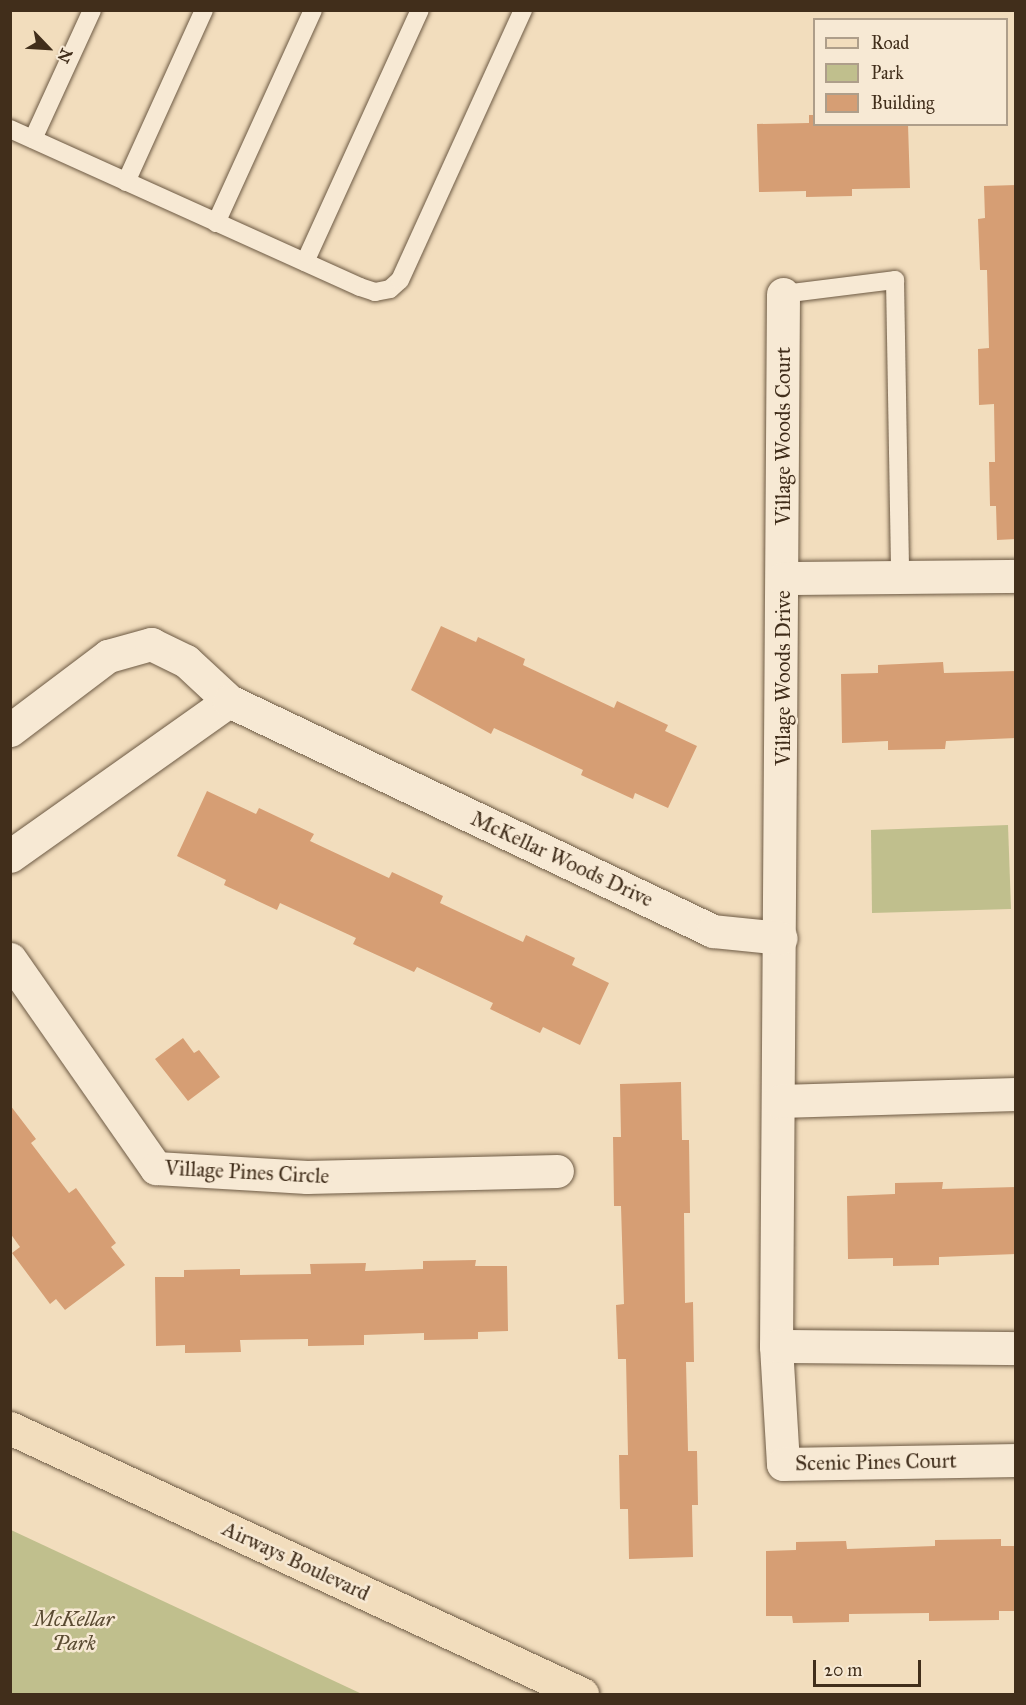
<!DOCTYPE html>
<html>
<head>
<meta charset="utf-8">
<style>
	body { margin:0 }
	#map { position:relative; width:1026px; height:1705px; overflow:hidden; background:#f2ddbd; font-family:"IM FELL Great Primer",serif }
	div>[style] { position:absolute }
	.green>* { inset:0; background:#c0bf8d }
	.building>* { inset:0; background:#d69e74 }
	.roads { filter:drop-shadow(0 0 2px #6d5a44) drop-shadow(0 0 2px #6d5a44) }
	.lane>* { height:18px; margin:-9px; padding:0 9px; transform-origin:9px; border-radius:9px; background:#f7e9d4 }
	.street>* { height:33px; margin:-16.5px; padding:0 16.5px; transform-origin:16.5px; border-radius:16.5px; background:#f7e9d4 }
	.primary>* { height:33px; margin:-16.5px; padding:0 16.5px; transform-origin:16.5px; border-radius:16.5px; background:#f2ddbd }
	span { translate:-50% -50%; white-space:nowrap; text-align:center; line-height:1.15; -webkit-text-stroke:5px #f7e9d4; paint-order:stroke }
	.street-label { font-size:21px; color:#412e1b }
	.park-label { font-size:21px; color:#5a4b32; font-style:italic }
	.frame { position:absolute; inset:0; border:12px solid #412e1b; pointer-events:none }
	.legend { position:absolute; left:813px; top:18px; width:195px; height:108px; box-sizing:border-box; background:#f7e9d4; border:2px solid #ae9e8a; margin:0; padding:8px 10px; list-style:none; font-size:18px; color:#412e1b }
	.legend li { display:flex; align-items:center; gap:12px; height:30px }
	.legend b { width:30px; border:2px solid #ae9e8a }
	.north { position:absolute; left:18px; top:18px; width:60px; height:60px; -webkit-text-stroke:4px #f7e9d4; paint-order:stroke; rotate:115deg; font-size:16px; font-weight:700; line-height:24px; text-align:center; color:#412e1b }
	.north::after { content:''; display:block; margin:auto; width:21px; height:27px; background:#412e1b; clip-path:polygon(50% 0,100% 100%,50% 72%,0 100%) }
	.scale { position:absolute; left:813px; top:1660px; width:108px; height:27px; box-sizing:border-box; border:3px solid #412e1b; border-top:0; padding-left:8px; font-size:18px; line-height:21px; white-space:nowrap; color:#412e1b; -webkit-text-stroke:4px #f7e9d4; paint-order:stroke }
</style>
</head>
<body>
<div id="map">
	<div class="green">
		<i style="clip-path:polygon(1008px 825px,1011px 909px,872px 913px,871px 830px)"></i>
		<i style="clip-path:polygon(10px 1530px,11px 1530px,362px 1694px,11px 1694px)"></i>
	</div>
	<div class="building">
		<i style="clip-path:polygon(809px 115px,814px 115px,814px 124px,908px 124px,910px 188px,852px 189px,852px 196px,806px 197px,806px 191px,759px 192px,757px 124px,809px 123px)"></i>
		<i style="clip-path:polygon(1016px 185px,1016px 539px,997px 540px,996px 506px,990px 506px,989px 462px,995px 462px,994px 404px,979px 405px,978px 349px,989px 348px,987px 270px,980px 270px,978px 219px,985px 218px,984px 186px)"></i>
		<i style="clip-path:polygon(441px 626px,476px 642px,478px 637px,525px 659px,523px 665px,614px 708px,617px 701px,668px 725px,665px 731px,697px 746px,668px 808px,635px 793px,633px 799px,581px 775px,583px 770px,494px 728px,491px 734px,411px 690px)"></i>
		<i style="clip-path:polygon(943px 662px,944px 673px,1016px 671px,1016px 738px,946px 741px,945px 749px,888px 750px,888px 741px,842px 743px,841px 674px,878px 673px,878px 665px)"></i>
		<i style="clip-path:polygon(207px 791px,256px 814px,259px 808px,314px 834px,310px 841px,389px 878px,392px 872px,443px 896px,440px 903px,523px 942px,526px 935px,575px 958px,572px 965px,609px 983px,580px 1045px,543px 1027px,540px 1033px,490px 1009px,493px 1003px,417px 967px,414px 972px,353px 944px,356px 938px,280px 903px,277px 910px,224px 885px,226px 880px,177px 856px)"></i>
		<i style="clip-path:polygon(183px 1038px,194px 1053px,199px 1050px,220px 1077px,188px 1101px,155px 1059px)"></i>
		<i style="clip-path:polygon(681px 1082px,682px 1140px,689px 1140px,690px 1213px,684px 1213px,685px 1303px,693px 1302px,694px 1362px,686px 1362px,688px 1451px,697px 1451px,698px 1505px,692px 1505px,693px 1557px,629px 1559px,628px 1509px,620px 1509px,619px 1455px,628px 1455px,626px 1359px,618px 1359px,616px 1305px,624px 1304px,621px 1206px,614px 1206px,613px 1137px,621px 1137px,620px 1084px)"></i>
		<i style="clip-path:polygon(10px 1105px,36px 1139px,31px 1143px,69px 1193px,76px 1188px,116px 1243px,111px 1247px,125px 1265px,65px 1310px,56px 1299px,50px 1304px,12px 1253px,20px 1247px,10px 1233px)"></i>
		<i style="clip-path:polygon(943px 1182px,942px 1189px,1016px 1187px,1016px 1254px,939px 1257px,939px 1265px,893px 1266px,893px 1258px,848px 1259px,847px 1196px,895px 1194px,895px 1183px)"></i>
		<i style="clip-path:polygon(476px 1260px,475px 1266px,507px 1266px,508px 1331px,478px 1332px,478px 1339px,424px 1340px,424px 1333px,364px 1335px,364px 1345px,308px 1346px,308px 1339px,240px 1340px,241px 1352px,185px 1353px,185px 1345px,156px 1346px,155px 1277px,184px 1277px,184px 1270px,240px 1269px,240px 1275px,311px 1274px,310px 1264px,366px 1263px,365px 1271px,423px 1269px,423px 1261px)"></i>
		<i style="clip-path:polygon(1001px 1539px,1001px 1546px,1016px 1546px,1016px 1611px,999px 1611px,999px 1620px,929px 1621px,929px 1613px,849px 1614px,849px 1622px,793px 1623px,792px 1616px,766px 1616px,766px 1551px,796px 1550px,796px 1542px,846px 1541px,847px 1549px,935px 1546px,935px 1540px)"></i>
	</div>
	<div class="roads">
		<div class="lane">
			<i style="left:10px;top:129px;width:384px;rotate:24.3deg"></i>
			<i style="left:360px;top:287px;width:16px;rotate:18deg"></i>
			<i style="left:375px;top:292px;width:15px;rotate:-11deg"></i>
			<i style="left:390px;top:289px;width:13px;rotate:-42deg"></i>
			<i style="left:400px;top:280px;width:297px;rotate:-65.5deg"></i>
			<i style="left:33px;top:139px;width:142px;rotate:-65.4deg"></i>
			<i style="left:126px;top:182px;width:189px;rotate:-65.6deg"></i>
			<i style="left:216px;top:223px;width:234px;rotate:-65.5deg"></i>
			<i style="left:305px;top:262px;width:277px;rotate:-65.5deg"></i>
			<i style="left:783px;top:294px;width:113px;rotate:-7.1deg"></i>
			<i style="left:895px;top:280px;width:295px;rotate:89deg"></i>
		</div>
		<div class="street">
			<i style="left:783px;top:294px;width:1052px;rotate:90.38deg"></i>
			<i style="left:776px;top:1346px;width:118px;rotate:86.6deg"></i>
			<i style="left:783px;top:1464px;width:233px;rotate:-1deg"></i>
			<i style="left:783px;top:578px;width:233px;rotate:-0.5deg"></i>
			<i style="left:10px;top:730px;width:123px;rotate:-37.1deg"></i>
			<i style="left:108px;top:656px;width:45px;rotate:-15.6deg"></i>
			<i style="left:151px;top:644px;width:39px;rotate:26deg"></i>
			<i style="left:186px;top:661px;width:59px;rotate:42.9deg"></i>
			<i style="left:10px;top:856px;width:268px;rotate:-35.3deg"></i>
			<i style="left:229px;top:701px;width:536px;rotate:25.42deg"></i>
			<i style="left:713px;top:931px;width:68px;rotate:5.9deg"></i>
			<i style="left:10px;top:959px;width:255px;rotate:55.1deg"></i>
			<i style="left:156px;top:1168px;width:151px;rotate:3.4deg"></i>
			<i style="left:307px;top:1177px;width:250px;rotate:-1.4deg"></i>
			<i style="left:779px;top:1101px;width:237px;rotate:-1.7deg"></i>
			<i style="left:776px;top:1346px;width:240px;rotate:0.5deg"></i>
		</div>
		<div class="primary">
			<i style="left:10px;top:1428px;width:631px;rotate:24.94deg"></i>
		</div>
	</div>
	<div class="street-label">
		<span style="left:783px;top:436px;rotate:-90deg">Village Woods Court</span>
		<span style="left:783px;top:678px;rotate:-90deg">Village Woods Drive</span>
		<span style="left:562px;top:859px;rotate:25deg">McKellar Woods Drive</span>
		<span style="left:247px;top:1172px;rotate:3deg">Village Pines Circle</span>
		<span style="left:876px;top:1462px;rotate:-1deg">Scenic Pines Court</span>
		<span style="left:296px;top:1561px;rotate:25deg">Airways Boulevard</span>
	</div>
	<div class="park-label">
		<span style="left:74px;top:1631px">McKellar<br>Park</span>
	</div>
	<div class="frame"></div>
	<ul class="legend">
	<li><b style="height:8px;background:#f2ddbd"></b>Road</li>
	<li><b style="height:16px;background:#c0bf8d"></b>Park</li>
	<li><b style="height:16px;background:#d69e74"></b>Building</li>
	</ul>
	<div class="north">N</div>
	<div class="scale">20 m</div>
</div>
</body>
</html>
